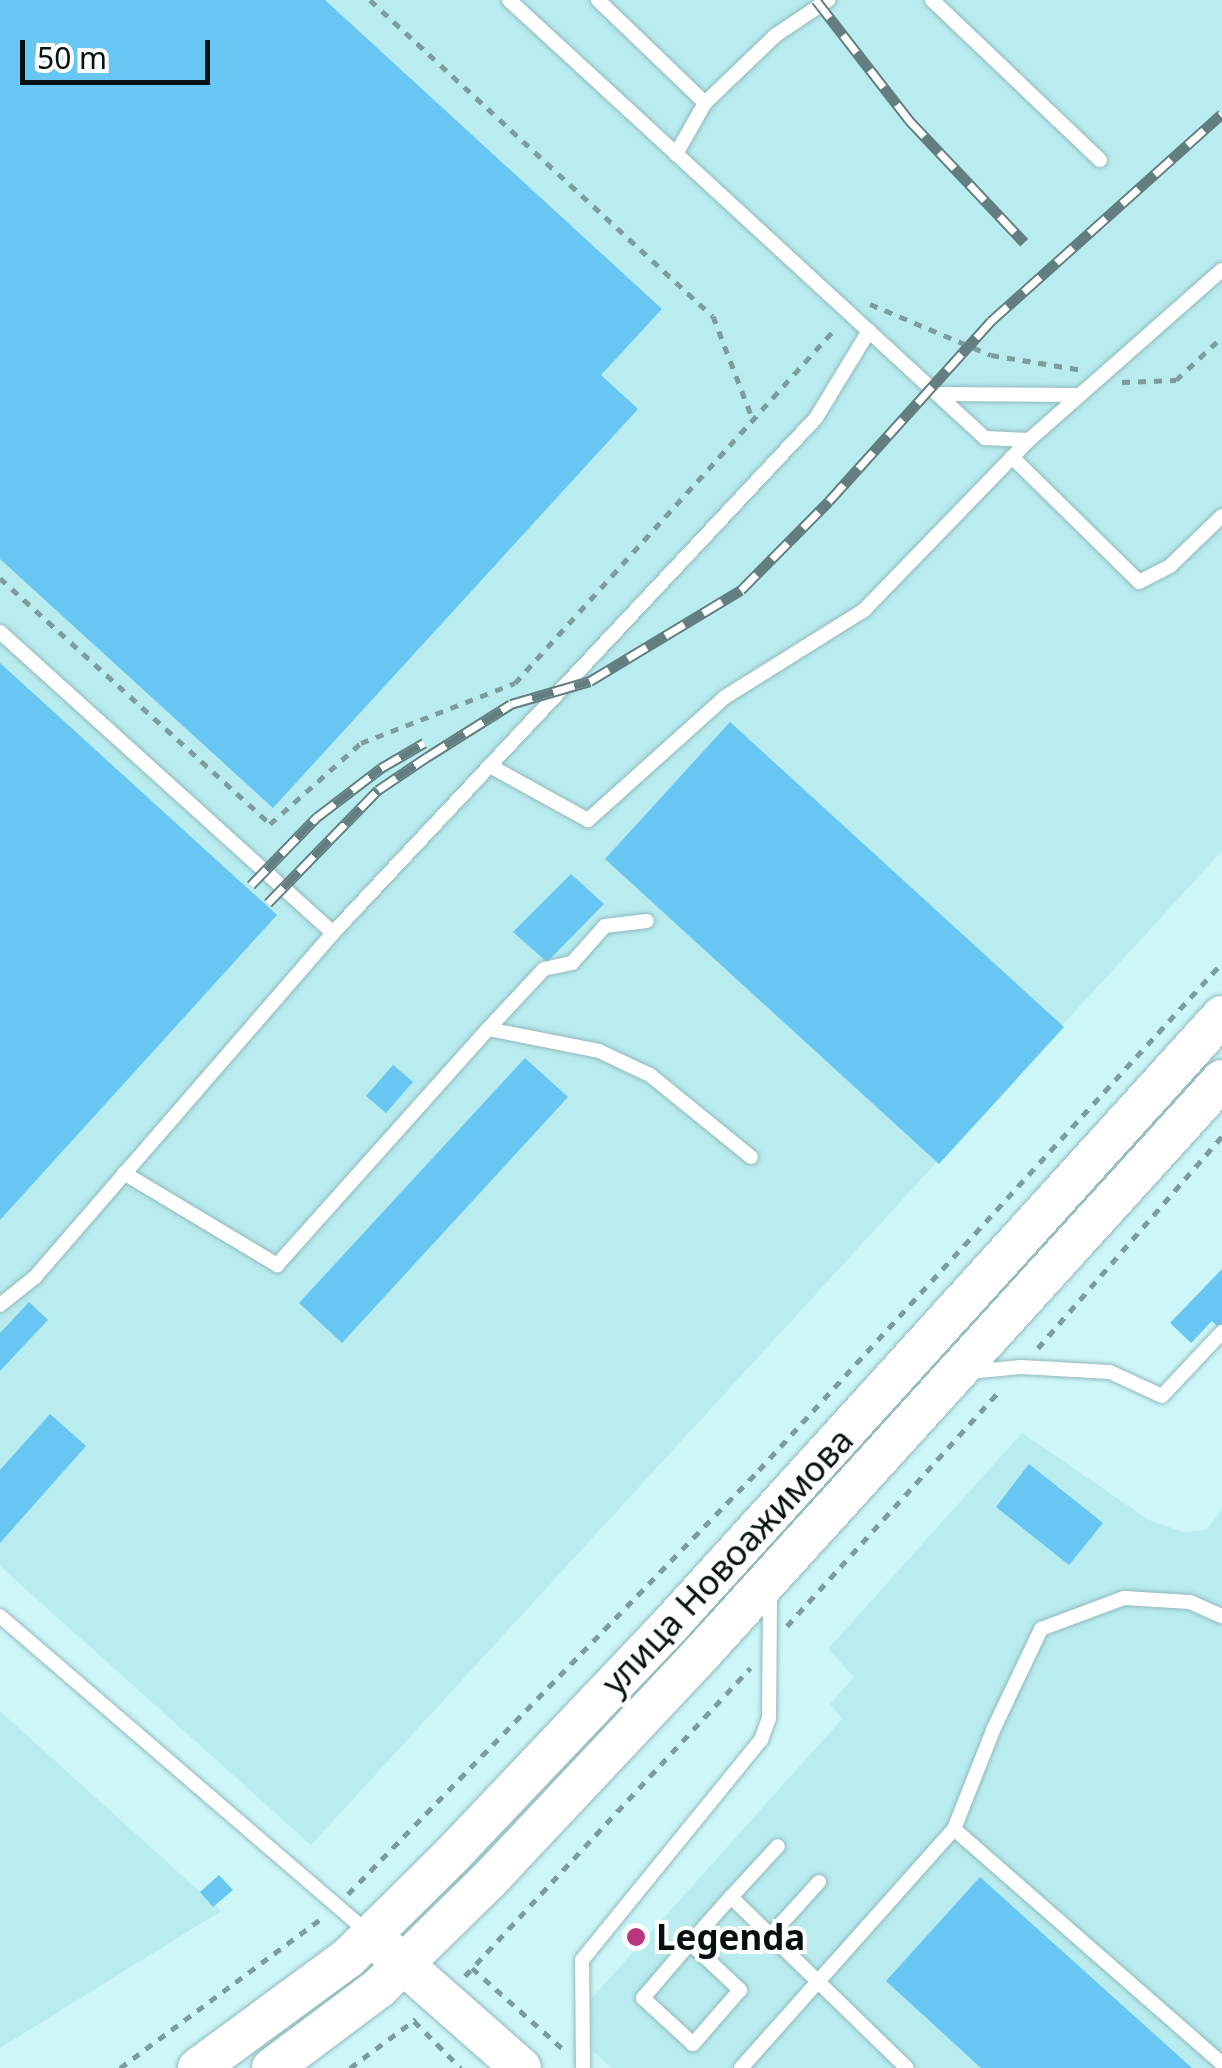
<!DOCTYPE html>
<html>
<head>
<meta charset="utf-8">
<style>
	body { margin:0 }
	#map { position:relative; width:1222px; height:2068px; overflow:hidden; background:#cdf6f9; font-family:"Noto Sans",sans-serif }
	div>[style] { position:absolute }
	.built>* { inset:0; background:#b8ecef }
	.building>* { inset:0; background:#68c6f3 }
	.path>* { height:5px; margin-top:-2.5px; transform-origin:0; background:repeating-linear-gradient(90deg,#7d9c9e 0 8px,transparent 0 16px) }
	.roads { filter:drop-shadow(0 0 2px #91b9bc) drop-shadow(0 0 2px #91b9bc) }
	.lane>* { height:14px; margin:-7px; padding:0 7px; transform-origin:7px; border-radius:7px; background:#fff }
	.secondary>* { height:40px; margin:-20px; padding:0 20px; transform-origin:20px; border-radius:20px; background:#fff }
	.rail>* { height:11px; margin-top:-5.5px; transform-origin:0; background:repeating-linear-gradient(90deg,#fff 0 22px,#637e80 0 44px); box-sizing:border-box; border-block:2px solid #637e80 }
	.dots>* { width:28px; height:28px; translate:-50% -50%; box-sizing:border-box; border:5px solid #fff; border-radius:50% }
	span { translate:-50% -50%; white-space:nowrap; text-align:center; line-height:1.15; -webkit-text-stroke:8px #fff; paint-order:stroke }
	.street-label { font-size:35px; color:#031112 }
	.poi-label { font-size:35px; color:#031112; font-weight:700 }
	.left { translate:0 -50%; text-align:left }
	.scale { position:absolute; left:20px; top:40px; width:190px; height:45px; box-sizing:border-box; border:5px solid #031112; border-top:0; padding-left:12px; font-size:30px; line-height:35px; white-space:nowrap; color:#031112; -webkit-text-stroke:8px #fff; paint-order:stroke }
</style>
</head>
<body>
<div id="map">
	<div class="built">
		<i style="clip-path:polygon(0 0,1222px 0,1222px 851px,311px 1845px,0 1566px)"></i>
		<i style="clip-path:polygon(1022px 1433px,1149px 1520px,1183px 1532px,1207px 1530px,1222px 1509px,1222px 2068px,612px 2068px,593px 2051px,591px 1999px,842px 1719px,830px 1704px,854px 1677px,828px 1649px)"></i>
		<i style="clip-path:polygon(0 1711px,221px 1911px,0 2048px)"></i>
	</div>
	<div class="building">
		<i style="clip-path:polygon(0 0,325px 0,662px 309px,601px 375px,638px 409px,273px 808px,0 559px)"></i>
		<i style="clip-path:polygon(0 663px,277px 915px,0 1220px)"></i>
		<i style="clip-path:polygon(730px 722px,1064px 1027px,939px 1164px,605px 859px)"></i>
		<i style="clip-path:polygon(571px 874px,604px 904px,547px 962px,513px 932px)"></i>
		<i style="clip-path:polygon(525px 1058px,568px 1097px,342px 1343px,299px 1303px)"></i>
		<i style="clip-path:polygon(393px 1065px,413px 1082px,386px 1113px,366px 1096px)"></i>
		<i style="clip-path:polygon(1222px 1269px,1222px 1331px,1212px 1321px,1191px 1343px,1170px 1323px)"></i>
		<i style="clip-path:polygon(29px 1302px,48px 1320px,0 1371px,0 1333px)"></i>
		<i style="clip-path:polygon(50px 1414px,86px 1446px,0 1543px,0 1470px)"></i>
		<i style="clip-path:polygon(1029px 1464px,1103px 1523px,1069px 1565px,996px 1507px)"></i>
		<i style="clip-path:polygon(219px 1875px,233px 1890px,213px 1907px,200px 1892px)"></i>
		<i style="clip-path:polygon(980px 1877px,1192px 2068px,981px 2068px,886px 1981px)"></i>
	</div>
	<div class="path">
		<i style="left:370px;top:0;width:466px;rotate:42.7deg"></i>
		<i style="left:713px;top:316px;width:111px;rotate:69deg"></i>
		<i style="left:870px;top:304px;width:131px;rotate:22.9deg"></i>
		<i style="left:991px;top:355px;width:93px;rotate:9.3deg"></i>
		<i style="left:1122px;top:382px;width:54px;rotate:-2.1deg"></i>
		<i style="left:1176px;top:380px;width:63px;rotate:-43.1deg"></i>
		<i style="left:0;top:578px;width:365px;rotate:42.3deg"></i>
		<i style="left:270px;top:824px;width:122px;rotate:-41.7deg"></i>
		<i style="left:361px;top:743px;width:165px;rotate:-21.3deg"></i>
		<i style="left:515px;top:683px;width:479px;rotate:-47.9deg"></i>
		<i style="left:1038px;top:1348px;width:281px;rotate:-49deg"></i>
		<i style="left:787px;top:1626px;width:319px;rotate:-47.9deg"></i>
		<i style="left:348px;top:1894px;width:591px;rotate:-45.89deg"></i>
		<i style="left:759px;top:1470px;width:687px;rotate:-47.6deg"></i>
		<i style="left:472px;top:1968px;width:122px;rotate:41.7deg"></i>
		<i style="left:465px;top:1976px;width:420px;rotate:-47.2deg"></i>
		<i style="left:414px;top:2021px;width:66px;rotate:45deg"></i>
		<i style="left:120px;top:2068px;width:252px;rotate:-36.6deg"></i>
		<i style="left:350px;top:2068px;width:82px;rotate:-36.6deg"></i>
	</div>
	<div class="roads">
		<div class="lane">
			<i style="left:509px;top:0;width:647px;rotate:42.62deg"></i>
			<i style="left:985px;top:438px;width:44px;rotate:2.6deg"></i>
			<i style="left:1029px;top:440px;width:257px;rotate:-41.4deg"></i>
			<i style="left:598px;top:0;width:149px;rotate:43.9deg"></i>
			<i style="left:705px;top:103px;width:59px;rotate:119.6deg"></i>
			<i style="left:932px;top:0;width:232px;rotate:43.6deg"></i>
			<i style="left:705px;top:103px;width:98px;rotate:-43.8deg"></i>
			<i style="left:776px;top:35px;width:63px;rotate:-33.9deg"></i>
			<i style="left:937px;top:394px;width:143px;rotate:0.4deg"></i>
			<i style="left:1012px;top:457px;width:178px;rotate:44.5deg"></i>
			<i style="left:1139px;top:582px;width:35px;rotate:-27deg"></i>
			<i style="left:1170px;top:566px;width:72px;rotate:-43.9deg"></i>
			<i style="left:0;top:632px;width:449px;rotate:42.1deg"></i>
			<i style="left:490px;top:766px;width:112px;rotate:28.9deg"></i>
			<i style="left:588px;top:820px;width:184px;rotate:-41.9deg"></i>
			<i style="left:725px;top:697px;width:164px;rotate:-32deg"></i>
			<i style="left:864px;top:610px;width:237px;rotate:-45.9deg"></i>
			<i style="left:488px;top:1029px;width:82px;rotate:-47deg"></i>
			<i style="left:544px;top:969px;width:29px;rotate:-12deg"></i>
			<i style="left:572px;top:963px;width:50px;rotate:-48.3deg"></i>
			<i style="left:605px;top:926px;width:42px;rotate:-6.8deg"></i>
			<i style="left:124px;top:1173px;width:179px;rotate:31deg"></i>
			<i style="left:277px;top:1265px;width:317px;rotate:-48.2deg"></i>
			<i style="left:488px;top:1029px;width:113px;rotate:11.2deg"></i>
			<i style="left:599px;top:1051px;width:56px;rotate:25.2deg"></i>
			<i style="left:650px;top:1075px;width:130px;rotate:39.1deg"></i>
			<i style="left:0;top:1305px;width:45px;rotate:-38.7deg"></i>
			<i style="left:35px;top:1277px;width:455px;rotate:-49.1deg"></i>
			<i style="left:333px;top:933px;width:706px;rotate:-46.84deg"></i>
			<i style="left:816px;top:418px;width:102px;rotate:-58.7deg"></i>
			<i style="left:968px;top:1372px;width:53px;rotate:-5.4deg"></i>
			<i style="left:1021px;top:1367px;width:89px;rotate:3.2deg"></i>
			<i style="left:1110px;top:1372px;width:57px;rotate:24.8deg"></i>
			<i style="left:1162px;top:1396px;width:88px;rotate:-46.8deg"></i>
			<i style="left:0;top:1616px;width:486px;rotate:40.7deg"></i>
			<i style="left:954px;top:1829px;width:109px;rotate:-68.4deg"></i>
			<i style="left:994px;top:1728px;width:110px;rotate:-64.6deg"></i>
			<i style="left:1041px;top:1629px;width:89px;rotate:-20.5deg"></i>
			<i style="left:1124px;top:1598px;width:66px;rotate:3.5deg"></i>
			<i style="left:1190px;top:1602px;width:35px;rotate:24deg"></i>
			<i style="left:731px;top:1897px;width:69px;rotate:-47.3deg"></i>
			<i style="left:770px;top:1936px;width:73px;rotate:-47.8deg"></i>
			<i style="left:690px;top:1943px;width:69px;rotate:43.2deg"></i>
			<i style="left:740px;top:1990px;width:72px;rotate:131deg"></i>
			<i style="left:693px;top:2044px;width:68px;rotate:-137.4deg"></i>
			<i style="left:643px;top:1998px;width:72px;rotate:-49.5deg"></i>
			<i style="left:690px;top:1943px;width:62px;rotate:-48.3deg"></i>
			<i style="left:731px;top:1897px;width:245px;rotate:44.2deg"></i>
			<i style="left:583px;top:2068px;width:108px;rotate:-90.5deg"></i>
			<i style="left:582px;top:1960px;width:284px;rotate:-50.9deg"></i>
			<i style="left:761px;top:1740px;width:23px;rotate:-70deg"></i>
			<i style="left:769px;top:1718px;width:124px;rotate:-89.5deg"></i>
			<i style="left:741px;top:2068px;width:320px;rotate:-48.3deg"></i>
			<i style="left:954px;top:1829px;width:356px;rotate:41.2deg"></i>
		</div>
		<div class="secondary">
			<i style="left:385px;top:1948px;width:181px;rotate:41.4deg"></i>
			<i style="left:198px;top:2068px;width:186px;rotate:-36.3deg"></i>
			<i style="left:348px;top:1958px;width:146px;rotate:-44.7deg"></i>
			<i style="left:452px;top:1855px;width:320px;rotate:-46.5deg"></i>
			<i style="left:672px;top:1623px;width:819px;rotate:-47.82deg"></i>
			<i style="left:272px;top:2068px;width:134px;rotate:-36.8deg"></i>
			<i style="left:379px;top:1988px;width:154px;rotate:-44.5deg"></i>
			<i style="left:489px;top:1880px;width:313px;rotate:-46.8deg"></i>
			<i style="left:703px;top:1652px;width:772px;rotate:-47.78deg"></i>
		</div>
	</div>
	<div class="rail">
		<i style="left:816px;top:0;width:152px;rotate:52.2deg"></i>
		<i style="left:909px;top:120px;width:168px;rotate:46.7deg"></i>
		<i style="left:251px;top:885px;width:95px;rotate:-45.9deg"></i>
		<i style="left:317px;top:817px;width:81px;rotate:-37.4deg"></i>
		<i style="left:381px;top:768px;width:50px;rotate:-30.2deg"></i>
		<i style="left:268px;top:903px;width:158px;rotate:-45.8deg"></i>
		<i style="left:378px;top:790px;width:59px;rotate:-34deg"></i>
		<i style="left:427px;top:757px;width:99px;rotate:-32.2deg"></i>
		<i style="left:511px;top:704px;width:82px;rotate:-16.2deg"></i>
		<i style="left:590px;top:681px;width:176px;rotate:-31.1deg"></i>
		<i style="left:741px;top:590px;width:125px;rotate:-45.3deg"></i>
		<i style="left:829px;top:501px;width:242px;rotate:-48deg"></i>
		<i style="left:991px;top:321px;width:310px;rotate:-41.9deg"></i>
	</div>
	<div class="dots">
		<i style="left:636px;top:1937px;background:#b9367d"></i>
	</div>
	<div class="street-label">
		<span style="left:727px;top:1561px;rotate:-47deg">улица Новоажимова</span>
	</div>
	<div class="poi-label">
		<span class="left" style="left:656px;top:1937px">Legenda</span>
	</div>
	<div class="scale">50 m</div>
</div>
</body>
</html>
